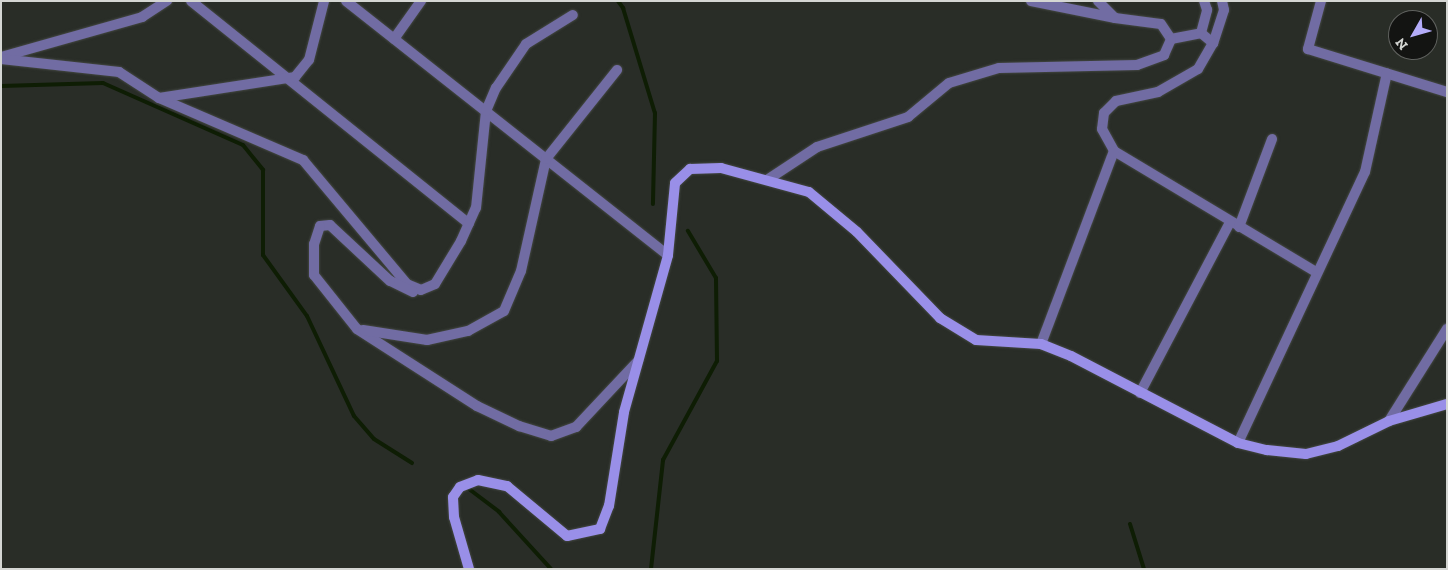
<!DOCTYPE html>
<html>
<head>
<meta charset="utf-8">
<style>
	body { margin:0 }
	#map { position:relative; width:1448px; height:570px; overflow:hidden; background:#292d27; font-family:"Zilla Slab",serif }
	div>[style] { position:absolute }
	.stream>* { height:4px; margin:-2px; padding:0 2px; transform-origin:2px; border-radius:2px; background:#0e1d04 }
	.roads { filter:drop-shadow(0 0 1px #444843) drop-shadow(0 0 1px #444843) }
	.street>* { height:10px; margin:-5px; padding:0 5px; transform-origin:5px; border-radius:5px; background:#716ca3 }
	.secondary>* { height:10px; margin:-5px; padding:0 5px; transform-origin:5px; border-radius:5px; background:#998fe8 }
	span { translate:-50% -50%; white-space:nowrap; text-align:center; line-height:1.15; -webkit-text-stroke:4.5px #131412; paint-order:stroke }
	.frame { position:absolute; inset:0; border:2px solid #d4d6d3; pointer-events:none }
	.north { position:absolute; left:1388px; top:10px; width:50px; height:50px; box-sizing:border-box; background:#131412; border:1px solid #60625f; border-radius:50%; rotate:232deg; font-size:14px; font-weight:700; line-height:20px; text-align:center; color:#d4d6d3 }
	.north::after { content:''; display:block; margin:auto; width:18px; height:22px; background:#b4acf9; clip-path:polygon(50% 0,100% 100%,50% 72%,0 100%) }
</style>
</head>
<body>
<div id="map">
	<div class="stream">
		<i style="left:618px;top:1px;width:9px;rotate:54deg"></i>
		<i style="left:623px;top:8px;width:110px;rotate:73.1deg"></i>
		<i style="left:655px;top:113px;width:91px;rotate:91.3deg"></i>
		<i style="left:1px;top:86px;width:102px;rotate:-1.7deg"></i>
		<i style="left:103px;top:83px;width:153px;rotate:23.9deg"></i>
		<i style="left:243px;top:145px;width:32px;rotate:51deg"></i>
		<i style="left:263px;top:170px;width:85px;rotate:90deg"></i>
		<i style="left:263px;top:255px;width:75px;rotate:54.2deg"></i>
		<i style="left:307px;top:316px;width:110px;rotate:64.8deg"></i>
		<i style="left:354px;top:416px;width:30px;rotate:49deg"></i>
		<i style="left:374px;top:439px;width:45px;rotate:32.3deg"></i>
		<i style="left:469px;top:489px;width:38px;rotate:37deg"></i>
		<i style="left:499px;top:512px;width:77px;rotate:47.6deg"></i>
		<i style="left:1130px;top:524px;width:47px;rotate:72.7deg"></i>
		<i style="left:651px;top:569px;width:110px;rotate:-83.7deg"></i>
		<i style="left:663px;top:460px;width:113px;rotate:-61.4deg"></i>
		<i style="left:717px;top:361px;width:83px;rotate:-90.7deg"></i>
		<i style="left:716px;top:278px;width:55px;rotate:-120.8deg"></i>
	</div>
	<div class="roads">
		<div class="street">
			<i style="left:191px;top:1px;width:356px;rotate:38.7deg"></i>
			<i style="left:346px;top:1px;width:410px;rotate:38.3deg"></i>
			<i style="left:1031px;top:1px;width:86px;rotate:11.4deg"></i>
			<i style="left:1115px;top:18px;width:46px;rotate:7.4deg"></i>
			<i style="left:1161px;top:24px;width:18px;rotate:56deg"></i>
			<i style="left:1098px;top:1px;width:24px;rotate:45deg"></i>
			<i style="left:1222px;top:1px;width:9px;rotate:77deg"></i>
			<i style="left:1224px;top:10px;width:35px;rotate:108deg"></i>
			<i style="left:1213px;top:43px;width:30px;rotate:120deg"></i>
			<i style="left:1198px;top:69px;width:46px;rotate:150.1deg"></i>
			<i style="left:1158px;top:92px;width:43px;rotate:167.9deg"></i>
			<i style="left:1116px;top:101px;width:17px;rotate:135deg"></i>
			<i style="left:1104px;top:113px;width:16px;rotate:97deg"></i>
			<i style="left:1102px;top:129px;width:25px;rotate:61deg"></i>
			<i style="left:1114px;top:151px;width:235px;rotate:30.9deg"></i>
			<i style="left:1321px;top:1px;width:50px;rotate:105.2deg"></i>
			<i style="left:1308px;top:49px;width:145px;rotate:17.2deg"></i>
			<i style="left:1201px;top:33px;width:24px;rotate:-75deg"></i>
			<i style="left:1207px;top:10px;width:9px;rotate:-108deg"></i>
			<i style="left:394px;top:39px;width:47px;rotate:-54.6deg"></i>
			<i style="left:1171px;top:39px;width:31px;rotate:-11deg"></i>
			<i style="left:1201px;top:33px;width:16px;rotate:40deg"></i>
			<i style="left:1px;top:57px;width:147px;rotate:-15.8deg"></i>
			<i style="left:142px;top:17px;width:30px;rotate:-33deg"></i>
			<i style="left:1px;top:59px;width:119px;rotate:6.3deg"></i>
			<i style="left:119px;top:72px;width:48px;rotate:33deg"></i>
			<i style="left:159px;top:98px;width:157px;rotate:23.3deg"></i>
			<i style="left:303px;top:160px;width:162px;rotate:50deg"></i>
			<i style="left:407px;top:284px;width:15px;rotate:23deg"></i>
			<i style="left:421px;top:290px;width:15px;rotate:-23deg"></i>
			<i style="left:435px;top:284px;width:50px;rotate:-58.8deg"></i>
			<i style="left:461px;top:241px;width:36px;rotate:-66deg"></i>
			<i style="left:476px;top:208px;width:98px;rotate:-84.1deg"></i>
			<i style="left:486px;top:111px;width:25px;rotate:-67deg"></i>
			<i style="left:496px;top:88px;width:53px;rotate:-55.7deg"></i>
			<i style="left:526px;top:44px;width:55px;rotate:-31.7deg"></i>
			<i style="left:159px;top:98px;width:138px;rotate:-8.8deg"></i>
			<i style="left:295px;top:77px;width:22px;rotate:-51deg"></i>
			<i style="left:309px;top:60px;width:61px;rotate:-75.7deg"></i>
			<i style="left:767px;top:180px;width:60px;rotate:-33.4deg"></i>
			<i style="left:817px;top:147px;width:96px;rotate:-18.2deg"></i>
			<i style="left:908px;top:117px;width:53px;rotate:-39.7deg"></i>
			<i style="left:949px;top:83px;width:52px;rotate:-16.7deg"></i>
			<i style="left:999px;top:68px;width:138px;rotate:-1.2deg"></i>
			<i style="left:1137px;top:65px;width:29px;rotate:-20deg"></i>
			<i style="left:1164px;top:55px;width:17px;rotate:-66deg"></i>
			<i style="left:1239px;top:227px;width:94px;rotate:-69.4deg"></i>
			<i style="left:413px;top:292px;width:25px;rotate:-154deg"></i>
			<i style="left:390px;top:281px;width:82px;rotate:-137deg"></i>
			<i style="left:330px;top:225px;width:10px;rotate:174deg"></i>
			<i style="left:320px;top:226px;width:19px;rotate:108deg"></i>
			<i style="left:314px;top:244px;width:31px;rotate:90deg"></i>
			<i style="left:314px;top:275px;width:69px;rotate:51.5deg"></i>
			<i style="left:357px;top:329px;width:143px;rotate:32.7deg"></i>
			<i style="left:477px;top:406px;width:47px;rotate:25.5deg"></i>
			<i style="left:519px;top:426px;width:34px;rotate:17deg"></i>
			<i style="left:551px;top:436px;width:27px;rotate:-20deg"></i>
			<i style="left:576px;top:427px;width:91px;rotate:-46.8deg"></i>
			<i style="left:363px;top:330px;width:65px;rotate:8.9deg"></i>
			<i style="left:427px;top:340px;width:42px;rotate:-12.4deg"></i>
			<i style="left:468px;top:331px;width:41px;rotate:-29.1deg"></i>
			<i style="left:504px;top:311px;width:43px;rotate:-67deg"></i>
			<i style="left:521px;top:271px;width:115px;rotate:-77.4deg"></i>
			<i style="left:546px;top:159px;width:114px;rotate:-51.4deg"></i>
			<i style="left:1041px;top:344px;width:206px;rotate:-69.3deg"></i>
			<i style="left:1140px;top:393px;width:193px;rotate:-62.2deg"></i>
			<i style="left:1389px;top:421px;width:109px;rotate:-57.8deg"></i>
			<i style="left:1238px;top:443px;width:299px;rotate:-64.9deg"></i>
			<i style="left:1365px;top:172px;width:101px;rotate:-77.5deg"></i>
		</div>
		<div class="secondary">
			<i style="left:469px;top:569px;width:54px;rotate:-106.1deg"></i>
			<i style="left:454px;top:517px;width:20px;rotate:-93deg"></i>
			<i style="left:453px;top:497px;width:12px;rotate:-55deg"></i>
			<i style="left:460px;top:487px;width:19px;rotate:-21deg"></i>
			<i style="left:478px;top:480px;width:30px;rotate:12deg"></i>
			<i style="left:507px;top:486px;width:78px;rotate:39.8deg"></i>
			<i style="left:567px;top:536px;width:34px;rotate:-12deg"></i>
			<i style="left:600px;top:529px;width:25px;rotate:-69deg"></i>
			<i style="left:609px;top:506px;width:95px;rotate:-80.9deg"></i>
			<i style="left:624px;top:412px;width:163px;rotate:-74.3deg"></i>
			<i style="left:668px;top:255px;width:72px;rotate:-84.4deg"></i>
			<i style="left:675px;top:183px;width:21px;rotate:-43deg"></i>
			<i style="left:690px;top:169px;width:31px;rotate:-2deg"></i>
			<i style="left:721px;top:168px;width:91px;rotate:15.3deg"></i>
			<i style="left:809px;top:192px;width:62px;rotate:39.8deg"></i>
			<i style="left:857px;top:232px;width:120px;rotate:46deg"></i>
			<i style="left:940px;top:318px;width:42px;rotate:31.4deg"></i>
			<i style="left:976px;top:340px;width:65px;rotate:3.5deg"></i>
			<i style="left:1041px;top:344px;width:32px;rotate:22deg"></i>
			<i style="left:1071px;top:356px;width:188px;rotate:27.5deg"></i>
			<i style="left:1238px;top:443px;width:30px;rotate:14deg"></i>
			<i style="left:1267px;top:450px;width:39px;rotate:6deg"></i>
			<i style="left:1306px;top:454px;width:33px;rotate:-14deg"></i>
			<i style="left:1338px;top:446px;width:57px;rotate:-26.1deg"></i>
			<i style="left:1389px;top:421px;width:60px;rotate:-16.3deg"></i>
		</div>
	</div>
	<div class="frame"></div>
	<div class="north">N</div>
</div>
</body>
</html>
